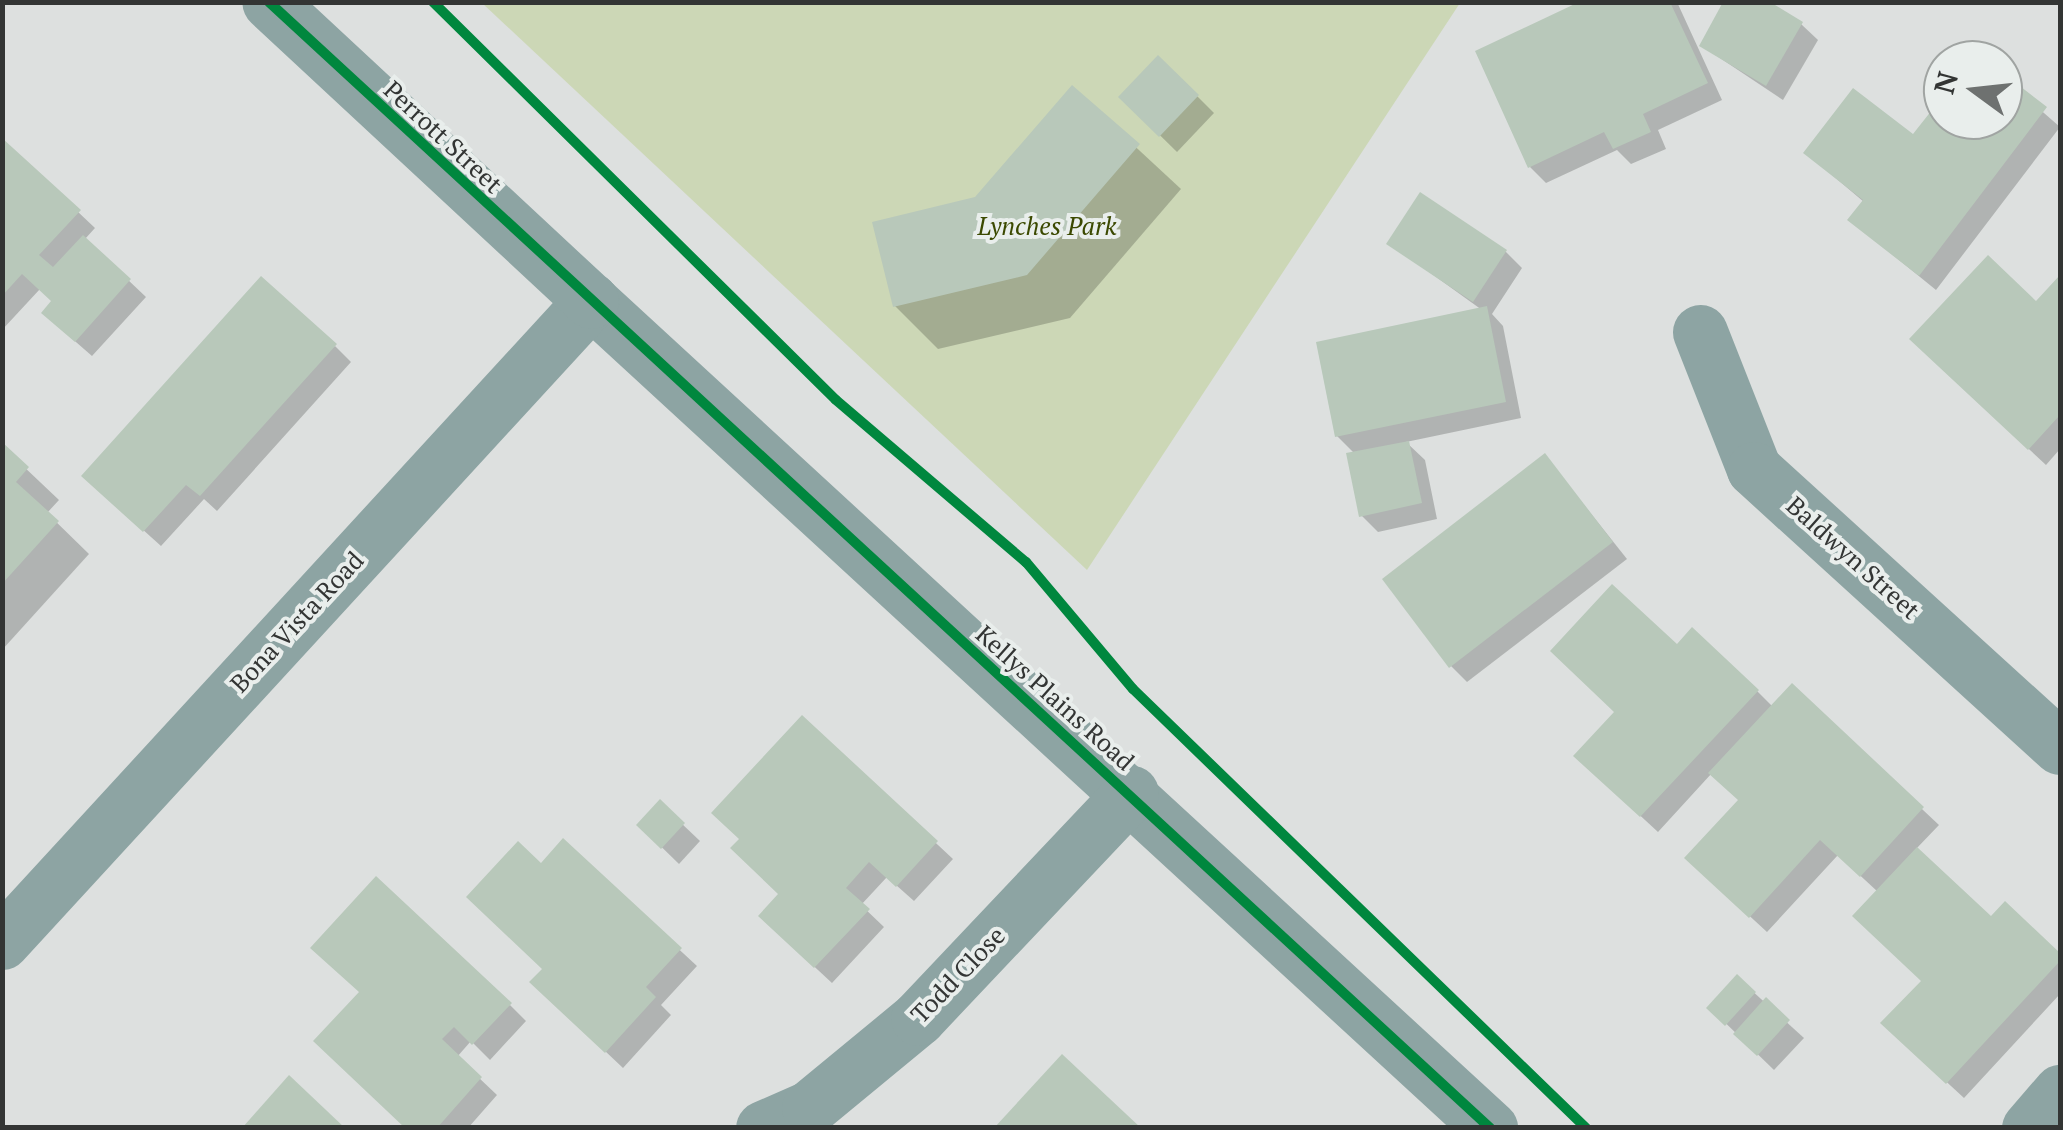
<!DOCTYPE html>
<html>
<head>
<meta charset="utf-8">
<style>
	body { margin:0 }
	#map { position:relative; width:2063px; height:1130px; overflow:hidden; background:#dde0df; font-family:"PT Serif",serif }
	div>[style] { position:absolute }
	.green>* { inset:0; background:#ccd7b6 }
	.shadow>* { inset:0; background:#0003 }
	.building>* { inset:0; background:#b8c8ba }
	.minor>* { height:55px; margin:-27.5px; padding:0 27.5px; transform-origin:27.5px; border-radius:27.5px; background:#8da4a3 }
	.tertiary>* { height:55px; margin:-27.5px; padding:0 27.5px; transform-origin:27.5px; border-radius:27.5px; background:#8da4a3 }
	.cycleway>* { height:10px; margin:-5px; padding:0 5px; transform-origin:5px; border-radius:5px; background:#00873e }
	span { translate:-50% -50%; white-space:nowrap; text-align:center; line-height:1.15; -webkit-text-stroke:8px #e9eeec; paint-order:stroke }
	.street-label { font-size:25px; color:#333534 }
	.park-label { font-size:25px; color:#3b4900; font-style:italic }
	.frame { position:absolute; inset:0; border:5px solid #333534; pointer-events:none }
	.north { position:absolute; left:1923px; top:40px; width:100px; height:100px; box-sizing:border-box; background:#e9eeec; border:2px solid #a0a4a2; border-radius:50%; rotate:285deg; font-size:28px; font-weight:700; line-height:40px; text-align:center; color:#333534 }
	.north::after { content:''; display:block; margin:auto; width:35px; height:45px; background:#6e7170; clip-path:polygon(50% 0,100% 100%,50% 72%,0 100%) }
</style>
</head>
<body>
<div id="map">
	<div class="green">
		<i style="clip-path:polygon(482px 3px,1460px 3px,1087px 570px)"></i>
	</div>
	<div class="shadow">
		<i style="clip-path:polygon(1585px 2px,1677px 2px,1722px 100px,1658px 130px,1666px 149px,1631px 164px,1617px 150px,1546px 183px,1530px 167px)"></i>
		<i style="clip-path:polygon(1801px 24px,1818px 40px,1783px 100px,1702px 46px)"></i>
		<i style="clip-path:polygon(1159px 58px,1214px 113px,1177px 152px,1121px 97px)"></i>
		<i style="clip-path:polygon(2003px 77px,2060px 127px,1936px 290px,1850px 220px,1864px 202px,1806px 153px,1914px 138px,1943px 100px,1943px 120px,2003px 120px)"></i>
		<i style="clip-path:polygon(1072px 88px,1181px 189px,1070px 318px,938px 349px,895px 306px)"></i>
		<i style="clip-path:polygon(3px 141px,95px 228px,85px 239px,146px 297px,92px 356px,61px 329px,54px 302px,40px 289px,2px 330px)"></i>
		<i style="clip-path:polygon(1389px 243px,1506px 252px,1522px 268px,1492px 314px,1503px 326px,1521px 418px,1406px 442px,1425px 460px,1437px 519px,1378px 532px,1362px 516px,1355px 454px,1337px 436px,1482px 310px)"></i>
		<i style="clip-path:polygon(2060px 279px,2060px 449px,2046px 465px,1928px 355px,2036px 305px)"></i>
		<i style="clip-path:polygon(335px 346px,351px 362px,217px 511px,204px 499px,161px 546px,101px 492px)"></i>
		<i style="clip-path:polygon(2px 446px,59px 500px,47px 513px,89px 554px,2px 650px)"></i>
		<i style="clip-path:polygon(1545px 456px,1627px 559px,1467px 682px,1451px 666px)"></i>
		<i style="clip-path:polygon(1677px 648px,1757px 691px,1773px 707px,1792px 687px,1939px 825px,1916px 849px,1991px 920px,2005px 904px,2060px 956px,2060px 994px,1964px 1098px,1900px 1039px,1924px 981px,1878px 892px,1838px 855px,1767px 932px,1704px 874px,1741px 801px,1712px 773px,1658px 832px,1593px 772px)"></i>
		<i style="clip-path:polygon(802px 718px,953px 859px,914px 901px,887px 877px,861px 905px,884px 927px,832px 983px,777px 932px,781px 894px,742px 839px)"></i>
		<i style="clip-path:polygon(660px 803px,700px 841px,679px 864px,639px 825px)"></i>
		<i style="clip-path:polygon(563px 842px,697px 966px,661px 1005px,671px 1015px,623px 1068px,549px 998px,541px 866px)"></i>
		<i style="clip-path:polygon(1738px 978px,1804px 1038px,1774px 1070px,1710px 1008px)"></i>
		<i style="clip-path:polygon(510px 1005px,526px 1021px,490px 1060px,471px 1041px,457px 1057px,497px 1095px,468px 1128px,408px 1128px,332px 1057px)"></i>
	</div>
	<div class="building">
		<i style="clip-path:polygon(1579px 2px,1670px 2px,1708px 83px,1643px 114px,1651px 132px,1613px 149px,1604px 132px,1528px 168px,1475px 51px)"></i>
		<i style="clip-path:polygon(1723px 2px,1770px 2px,1803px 22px,1766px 86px,1699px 46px)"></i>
		<i style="clip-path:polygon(1158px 55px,1199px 95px,1159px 137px,1118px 97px)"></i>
		<i style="clip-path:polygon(2003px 73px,2047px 107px,1919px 276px,1847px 220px,1863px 200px,1803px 153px,1853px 88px,1913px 134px,1943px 96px,1943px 120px,2003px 120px)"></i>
		<i style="clip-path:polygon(1072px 85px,1140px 144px,1027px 275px,893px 307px,872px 222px,975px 197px)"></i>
		<i style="clip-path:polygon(2px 138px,81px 210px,39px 255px,53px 267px,83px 235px,131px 279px,75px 342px,41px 313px,51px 301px,22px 274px,2px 296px)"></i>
		<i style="clip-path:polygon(1420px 192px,1507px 250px,1473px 302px,1386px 244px)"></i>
		<i style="clip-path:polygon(1988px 255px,2036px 301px,2060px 275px,2060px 415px,2028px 450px,1909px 339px)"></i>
		<i style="clip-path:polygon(261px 276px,337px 344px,200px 496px,186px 485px,143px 532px,81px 476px)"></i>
		<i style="clip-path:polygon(1487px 306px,1506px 402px,1335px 437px,1316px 342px)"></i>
		<i style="clip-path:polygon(1409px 441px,1422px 503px,1359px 517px,1346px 453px)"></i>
		<i style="clip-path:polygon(2px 442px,29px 467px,16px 482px,59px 521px,2px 584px)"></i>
		<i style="clip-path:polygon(1545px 453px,1613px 542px,1449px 668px,1382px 579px)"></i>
		<i style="clip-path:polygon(1612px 584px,1677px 644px,1692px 627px,1759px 690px,1640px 817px,1573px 756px,1614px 712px,1550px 651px)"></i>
		<i style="clip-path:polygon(1792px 683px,1924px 807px,1860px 877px,1820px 840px,1749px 918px,1684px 858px,1738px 800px,1708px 773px)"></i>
		<i style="clip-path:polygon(802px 715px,938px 841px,896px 887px,869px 862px,846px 888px,870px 909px,814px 968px,758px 916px,778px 894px,730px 848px,739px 839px,711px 813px)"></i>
		<i style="clip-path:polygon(660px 799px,685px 823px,661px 849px,636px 825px)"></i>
		<i style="clip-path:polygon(563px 838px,682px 948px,646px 987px,656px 997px,605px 1053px,529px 982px,542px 969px,466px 897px,518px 841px,541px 863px)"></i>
		<i style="clip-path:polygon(1917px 847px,1991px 916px,2005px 901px,2060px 953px,2060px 961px,1946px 1084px,1880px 1023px,1921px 981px,1852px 916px)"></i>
		<i style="clip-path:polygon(376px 876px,512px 1003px,472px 1045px,454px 1027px,442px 1039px,482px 1077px,437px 1128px,405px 1128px,313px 1041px,359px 992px,310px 948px)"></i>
		<i style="clip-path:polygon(1737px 974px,1756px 992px,1725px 1026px,1706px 1008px)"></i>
		<i style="clip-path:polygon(1766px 997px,1790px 1020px,1757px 1056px,1733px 1034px)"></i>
		<i style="clip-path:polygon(1062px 1054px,1141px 1128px,994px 1128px)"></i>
		<i style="clip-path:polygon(289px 1075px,345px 1128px,242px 1128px)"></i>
	</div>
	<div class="minor">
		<i style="left:591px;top:301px;width:1222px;rotate:42.61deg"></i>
		<i style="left:1700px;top:332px;width:147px;rotate:68.5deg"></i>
		<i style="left:1754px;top:469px;width:413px;rotate:42.3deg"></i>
		<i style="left:763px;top:1128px;width:50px;rotate:-23.5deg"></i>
		<i style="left:809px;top:1108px;width:141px;rotate:-39.5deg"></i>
		<i style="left:918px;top:1018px;width:310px;rotate:-46.6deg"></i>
		<i style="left:2029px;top:1128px;width:48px;rotate:-49.3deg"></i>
	</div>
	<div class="tertiary">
		<i style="left:2px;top:942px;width:871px;rotate:-47.42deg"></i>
		<i style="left:591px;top:301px;width:439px;rotate:-137.1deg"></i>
	</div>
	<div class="cycleway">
		<i style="left:269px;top:2px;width:1661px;rotate:42.68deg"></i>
		<i style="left:433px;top:2px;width:566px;rotate:44.64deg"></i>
		<i style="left:836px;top:400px;width:250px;rotate:40.5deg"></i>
		<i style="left:1026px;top:562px;width:166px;rotate:49.9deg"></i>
		<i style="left:1133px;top:689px;width:631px;rotate:44.1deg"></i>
	</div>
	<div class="street-label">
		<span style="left:443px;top:137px;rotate:43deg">Perrott Street</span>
		<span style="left:1853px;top:558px;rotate:42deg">Baldwyn Street</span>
		<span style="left:297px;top:622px;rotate:-47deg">Bona Vista Road</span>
		<span style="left:1055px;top:698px;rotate:42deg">Kellys Plains Road</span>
		<span style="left:958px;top:975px;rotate:-46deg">Todd Close</span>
	</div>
	<div class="park-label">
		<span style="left:1047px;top:226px">Lynches Park</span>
	</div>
	<div class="frame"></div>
	<div class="north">N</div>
</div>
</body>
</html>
